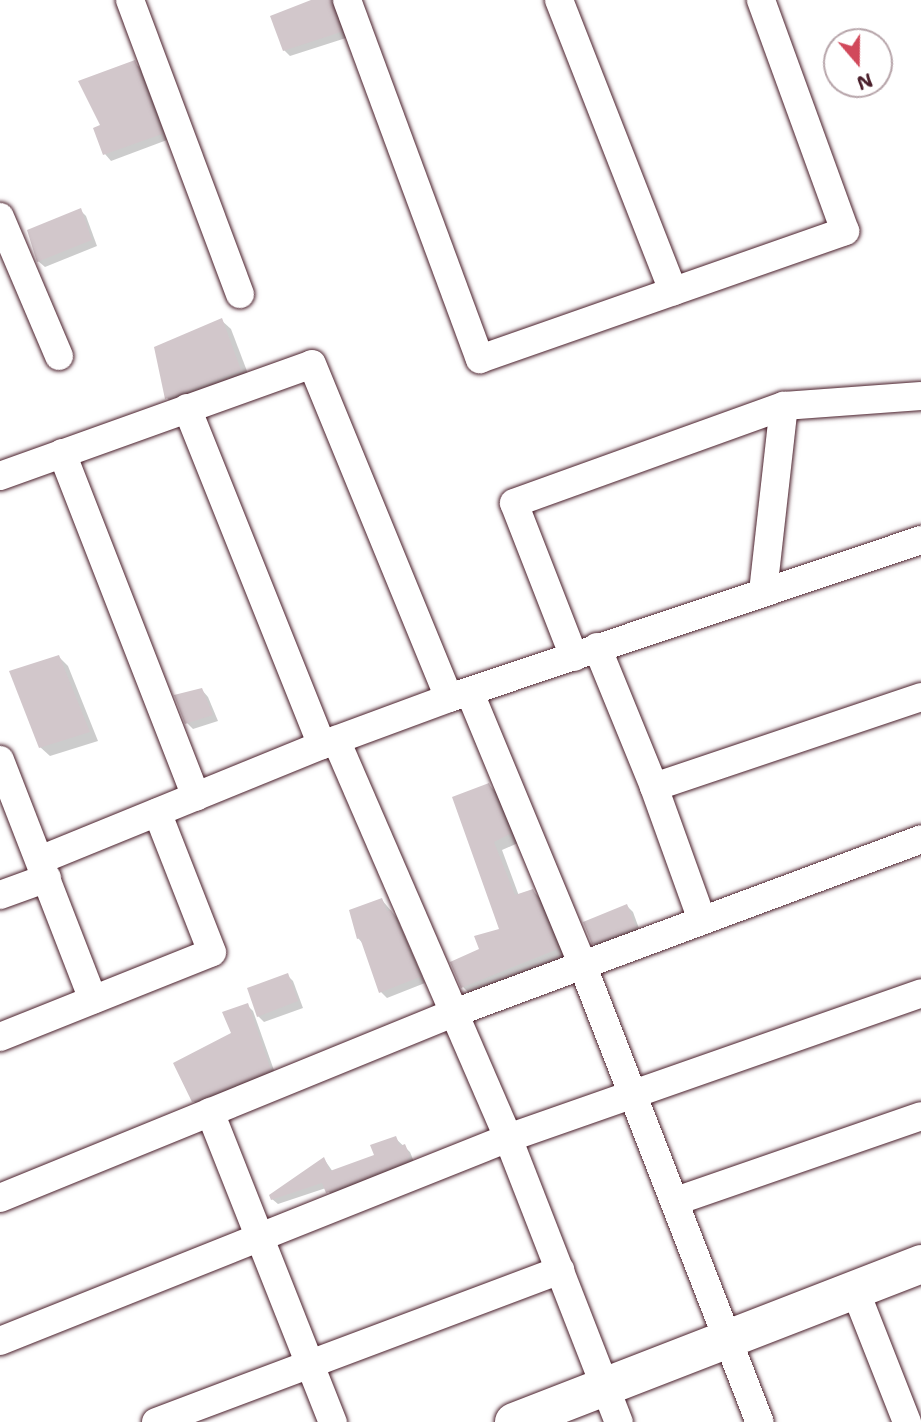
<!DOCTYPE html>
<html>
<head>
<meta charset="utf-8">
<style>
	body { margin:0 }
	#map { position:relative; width:921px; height:1422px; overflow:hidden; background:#fff; font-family:"Shantell Sans",sans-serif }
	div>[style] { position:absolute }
	.shadow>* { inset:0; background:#0003 }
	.building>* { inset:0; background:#d2c7cb }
	.roads { filter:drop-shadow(0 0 2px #4a1f2b) drop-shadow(0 0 2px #4a1f2b) }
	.street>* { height:28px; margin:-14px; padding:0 14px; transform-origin:14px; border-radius:14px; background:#fff }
	.secondary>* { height:38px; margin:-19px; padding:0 19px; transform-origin:19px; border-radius:19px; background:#fff }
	span { translate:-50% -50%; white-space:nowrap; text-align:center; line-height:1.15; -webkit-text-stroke:5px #fff; paint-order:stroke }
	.north { position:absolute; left:823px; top:28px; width:70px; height:70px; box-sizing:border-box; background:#fff; border:2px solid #b7a5aa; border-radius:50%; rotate:160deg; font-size:19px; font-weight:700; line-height:28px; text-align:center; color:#4a1f2b }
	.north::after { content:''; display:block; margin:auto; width:24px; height:32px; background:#d1495b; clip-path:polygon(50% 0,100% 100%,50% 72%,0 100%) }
</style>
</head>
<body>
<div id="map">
	<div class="shadow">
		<i style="clip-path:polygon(316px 0,338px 0,337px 13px,346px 38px,290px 56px,284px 50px)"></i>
		<i style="clip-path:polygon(134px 62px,140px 68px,167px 140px,111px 161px,105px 154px,95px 129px,103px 126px)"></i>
		<i style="clip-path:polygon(80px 210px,86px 216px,97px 246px,45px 267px,38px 261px)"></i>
		<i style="clip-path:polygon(221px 320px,231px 329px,250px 379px,176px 408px,167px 398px)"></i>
		<i style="clip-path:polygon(59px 657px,68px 666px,98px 741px,50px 756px,40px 747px)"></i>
		<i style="clip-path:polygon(202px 690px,208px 697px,218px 721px,193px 729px,187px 723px)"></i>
		<i style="clip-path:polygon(489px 785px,498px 794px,518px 843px,502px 850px,519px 896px,533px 891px,542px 900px,566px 958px,472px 996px,463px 987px,481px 950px,501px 930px)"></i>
		<i style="clip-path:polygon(382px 900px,397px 918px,425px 983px,387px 998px,381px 992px,364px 945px,358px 938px)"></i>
		<i style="clip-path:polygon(627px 906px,633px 912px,641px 934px,599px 949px,593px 943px)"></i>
		<i style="clip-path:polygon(287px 975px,293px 981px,303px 1008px,264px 1022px,258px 1016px)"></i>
		<i style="clip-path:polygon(247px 1005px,253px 1011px,276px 1076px,200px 1107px,193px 1101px)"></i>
		<i style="clip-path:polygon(395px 1138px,410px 1152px,414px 1162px,333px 1197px,326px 1188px,278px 1204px,272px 1199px,324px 1159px,333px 1172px,377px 1157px)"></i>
	</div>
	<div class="building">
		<i style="clip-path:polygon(311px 0,331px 0,341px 32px,283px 51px,270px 16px)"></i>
		<i style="clip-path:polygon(135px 60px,162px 134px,103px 155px,93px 128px,100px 125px,78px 81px)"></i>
		<i style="clip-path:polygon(81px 208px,92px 240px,37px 262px,27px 230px)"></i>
		<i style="clip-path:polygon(222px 318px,241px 370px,165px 399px,154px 347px)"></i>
		<i style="clip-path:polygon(59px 655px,90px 732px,39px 748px,9px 671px)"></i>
		<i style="clip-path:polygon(202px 688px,213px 715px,185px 724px,174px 695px)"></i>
		<i style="clip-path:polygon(489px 783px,510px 834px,494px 842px,515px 895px,533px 889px,558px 949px,461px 988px,450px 962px,479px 949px,474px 936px,499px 929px,452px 797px)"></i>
		<i style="clip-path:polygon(382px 898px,387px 911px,391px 910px,420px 977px,379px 993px,360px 938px,357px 939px,349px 910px)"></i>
		<i style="clip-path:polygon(627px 904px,636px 927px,592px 944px,583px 922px)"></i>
		<i style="clip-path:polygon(288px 973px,298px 1001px,257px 1017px,247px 988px)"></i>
		<i style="clip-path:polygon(248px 1003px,271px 1070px,192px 1102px,173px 1063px,231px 1033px,222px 1012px)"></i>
		<i style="clip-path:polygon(396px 1136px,400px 1146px,405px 1144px,410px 1156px,407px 1161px,326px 1193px,322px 1183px,271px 1200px,269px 1195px,324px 1157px,330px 1171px,374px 1155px,370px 1145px)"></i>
	</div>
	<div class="roads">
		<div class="street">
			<i style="left:130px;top:0;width:314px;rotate:69.5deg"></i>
			<i style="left:347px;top:0;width:383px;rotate:69.7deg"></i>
			<i style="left:480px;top:359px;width:387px;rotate:-19.3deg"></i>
			<i style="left:845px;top:231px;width:246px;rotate:-110deg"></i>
			<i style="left:559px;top:0;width:313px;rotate:68.6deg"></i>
			<i style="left:0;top:217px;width:151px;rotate:67deg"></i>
			<i style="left:187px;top:408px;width:363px;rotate:68.2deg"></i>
			<i style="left:62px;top:453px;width:369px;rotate:68.7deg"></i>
			<i style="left:0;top:476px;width:331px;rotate:-19.7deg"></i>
			<i style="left:312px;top:364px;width:361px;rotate:67.7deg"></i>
			<i style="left:763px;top:592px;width:187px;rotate:-83.6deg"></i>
			<i style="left:597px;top:647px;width:151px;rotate:67.8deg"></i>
			<i style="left:654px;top:787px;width:282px;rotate:-18.6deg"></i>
			<i style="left:574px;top:657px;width:165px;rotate:-111.3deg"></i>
			<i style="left:514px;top:503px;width:287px;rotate:-19.8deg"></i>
			<i style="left:784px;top:406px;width:137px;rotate:-4.2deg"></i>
			<i style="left:470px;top:693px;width:293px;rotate:67.5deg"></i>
			<i style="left:582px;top:964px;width:491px;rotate:68.8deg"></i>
			<i style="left:336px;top:740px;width:434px;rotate:66.6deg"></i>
			<i style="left:508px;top:1138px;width:305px;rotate:68.7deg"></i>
			<i style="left:0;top:760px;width:257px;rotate:68.8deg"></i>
			<i style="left:654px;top:787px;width:141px;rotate:70.2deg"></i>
			<i style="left:40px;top:860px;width:305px;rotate:-22.2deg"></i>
			<i style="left:322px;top:745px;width:135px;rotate:-20.3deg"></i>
			<i style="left:449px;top:698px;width:498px;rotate:-18.5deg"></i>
			<i style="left:0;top:895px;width:50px;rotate:-19.9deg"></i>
			<i style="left:0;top:1037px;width:228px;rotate:-21.8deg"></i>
			<i style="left:212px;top:952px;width:150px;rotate:-111.4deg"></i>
			<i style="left:210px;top:1112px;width:334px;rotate:68.4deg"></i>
			<i style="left:0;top:1198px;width:490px;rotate:-22.2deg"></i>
			<i style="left:454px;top:1013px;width:498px;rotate:-20.4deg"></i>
			<i style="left:676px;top:1201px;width:259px;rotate:-19.1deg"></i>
			<i style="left:855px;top:1290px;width:142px;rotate:68.5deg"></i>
			<i style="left:0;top:1341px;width:547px;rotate:-21.78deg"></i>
			<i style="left:508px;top:1138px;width:438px;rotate:-19.3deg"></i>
			<i style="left:156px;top:1422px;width:432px;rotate:-20.6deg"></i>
		</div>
		<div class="secondary">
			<i style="left:514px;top:1422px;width:437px;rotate:-21.2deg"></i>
		</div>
	</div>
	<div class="north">N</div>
</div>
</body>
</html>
